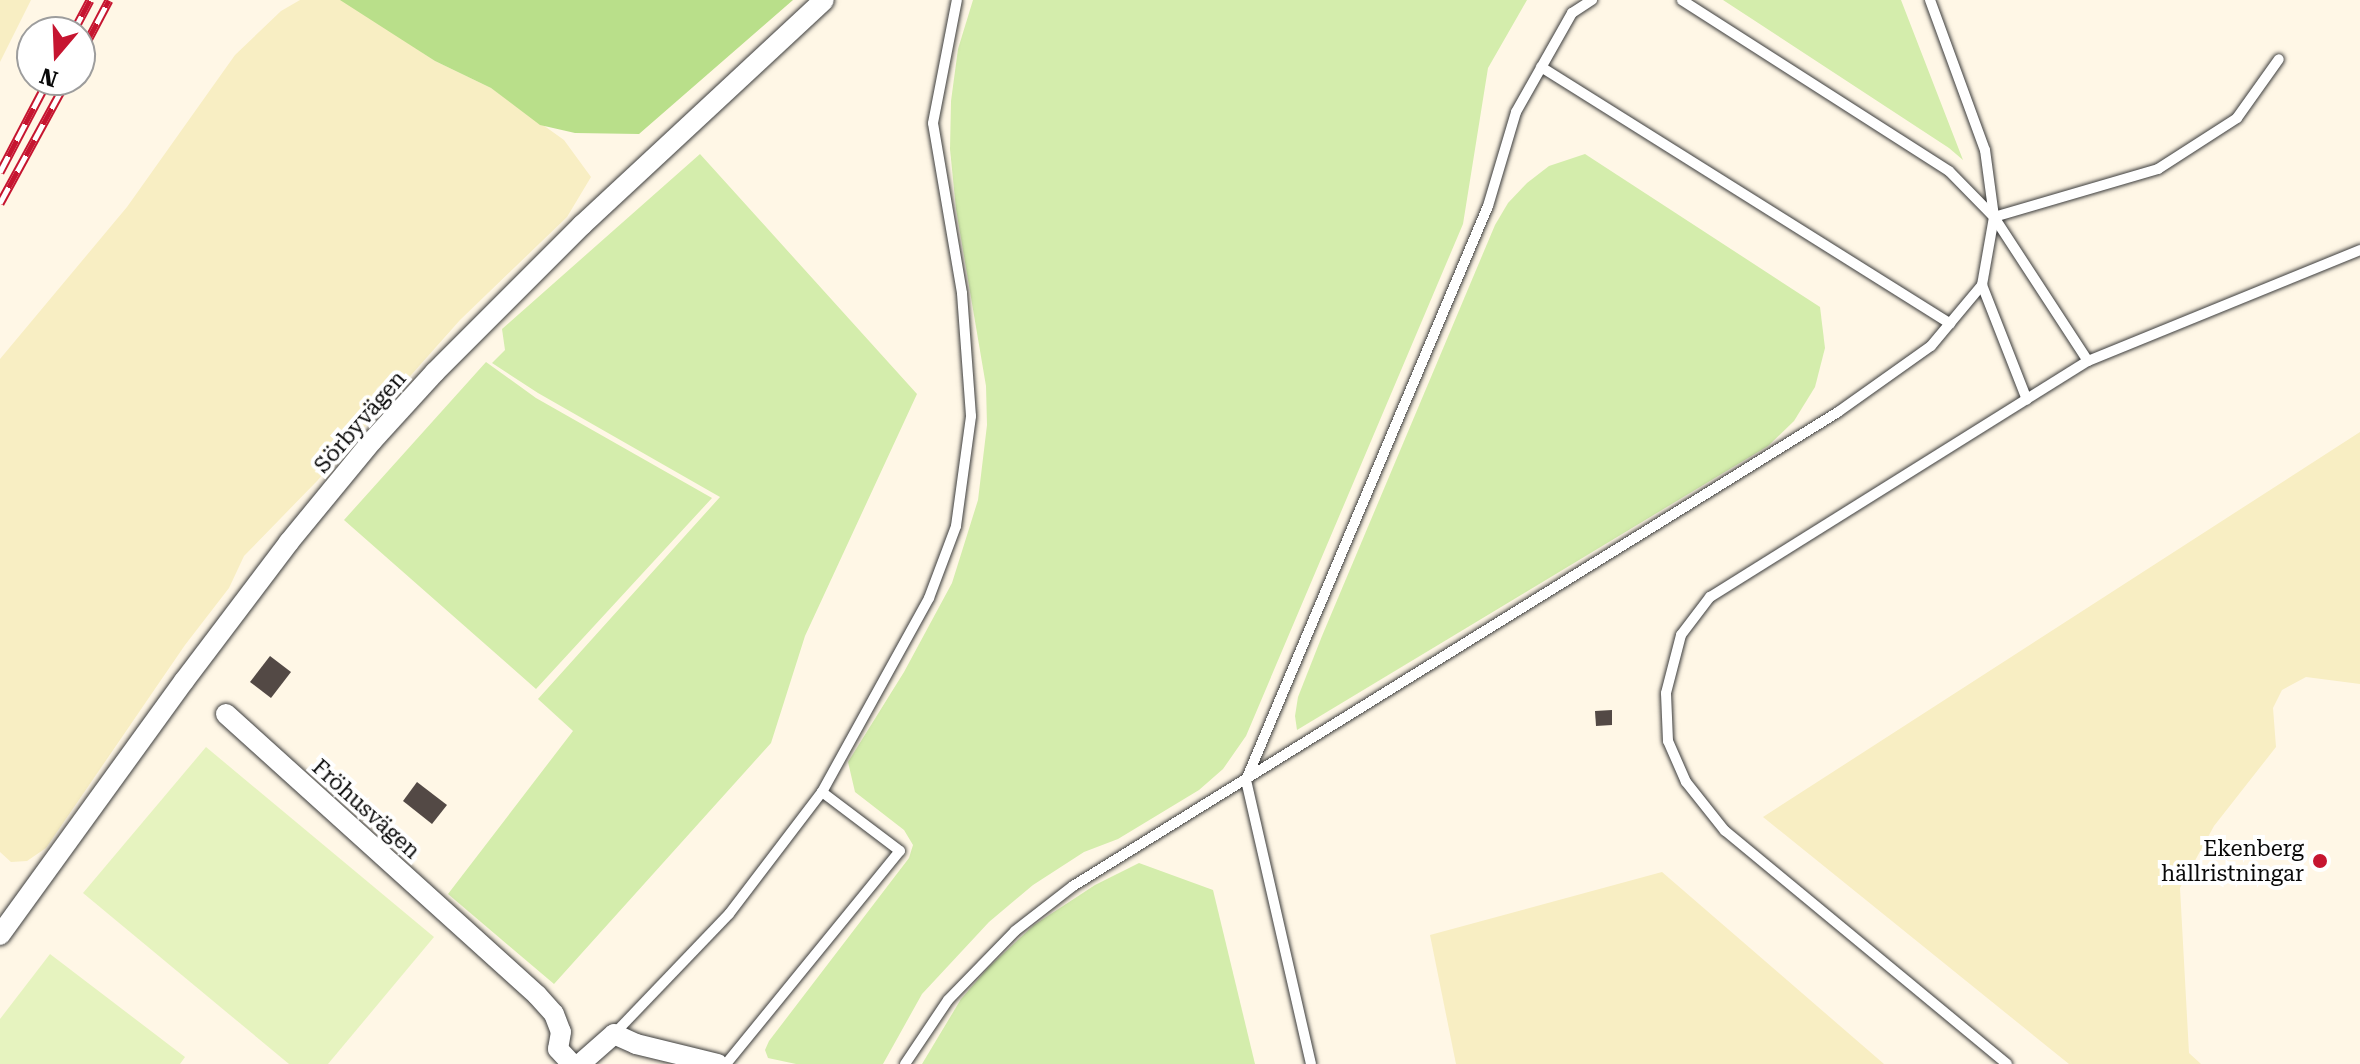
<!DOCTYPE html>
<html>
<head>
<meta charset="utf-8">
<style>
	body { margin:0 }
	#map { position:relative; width:2360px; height:1064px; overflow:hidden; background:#fff7e6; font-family:"Roboto Serif",serif }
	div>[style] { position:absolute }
	.farmland>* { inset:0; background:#f8eec3 }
	.green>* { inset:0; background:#d4edac }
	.forest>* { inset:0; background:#b9df8a }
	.pitch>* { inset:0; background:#e6f3bf }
	.building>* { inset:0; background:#534945 }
	.roads { filter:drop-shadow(0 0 2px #3c3c3c) drop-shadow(0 0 2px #3c3c3c) }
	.service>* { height:10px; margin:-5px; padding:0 5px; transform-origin:5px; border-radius:5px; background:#fff }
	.minor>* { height:20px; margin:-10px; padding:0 10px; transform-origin:10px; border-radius:10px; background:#fff }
	.rail>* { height:9px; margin-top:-4.5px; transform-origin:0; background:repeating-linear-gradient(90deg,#fff 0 18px,#c61530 0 36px); box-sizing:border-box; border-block:2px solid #c61530 }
	.dots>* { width:22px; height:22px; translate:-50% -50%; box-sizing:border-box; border:4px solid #fff; border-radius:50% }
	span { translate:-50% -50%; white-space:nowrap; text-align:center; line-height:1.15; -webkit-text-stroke:8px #fff; paint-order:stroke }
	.street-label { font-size:22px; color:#090909 }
	.poi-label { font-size:22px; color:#090909 }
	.right { translate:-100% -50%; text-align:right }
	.north { position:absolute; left:16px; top:16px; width:80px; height:80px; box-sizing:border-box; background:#fff; border:2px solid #9d9d9d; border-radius:50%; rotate:199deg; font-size:22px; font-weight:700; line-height:32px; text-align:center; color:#090909 }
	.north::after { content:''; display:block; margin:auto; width:28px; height:36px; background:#c61530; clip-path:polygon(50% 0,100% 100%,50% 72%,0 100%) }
</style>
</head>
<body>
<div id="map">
	<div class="farmland">
		<i style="clip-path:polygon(0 0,31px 0,0 62px)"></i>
		<i style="clip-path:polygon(300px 0,343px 0,435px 61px,491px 88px,564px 140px,591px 177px,567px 217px,460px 320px,317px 481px,244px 556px,229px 588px,185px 645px,46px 848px,27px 861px,11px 862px,0 852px,0 359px,127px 207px,235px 55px,281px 11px)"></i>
		<i style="clip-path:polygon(2360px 432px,2360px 684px,2306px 677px,2282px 690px,2273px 708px,2276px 747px,2214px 826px,2180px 888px,2189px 1053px,2201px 1064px,2069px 1064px,1763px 817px)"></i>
		<i style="clip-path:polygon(1662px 872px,1884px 1064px,1456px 1064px,1430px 935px)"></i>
	</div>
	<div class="green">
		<i style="clip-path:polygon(973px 0,1527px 0,1488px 68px,1463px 224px,1246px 736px,1223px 769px,1199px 790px,1118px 839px,1084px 852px,1033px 885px,989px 922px,922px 994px,883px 1064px,796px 1064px,768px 1058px,765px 1050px,769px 1041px,909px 858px,913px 845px,904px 830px,855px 792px,848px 762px,904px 672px,952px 583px,978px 500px,987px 425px,986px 386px,956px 209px,950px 149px,951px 101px,958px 49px)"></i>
		<i style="clip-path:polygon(1723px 0,1901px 0,1963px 160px,1949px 148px)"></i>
		<i style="clip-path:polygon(700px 154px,917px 394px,805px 636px,771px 743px,554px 984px,448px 894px,573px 731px,538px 699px,720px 497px,538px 393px,492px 363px,505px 350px,502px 329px)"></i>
		<i style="clip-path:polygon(1585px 154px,1820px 307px,1825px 348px,1815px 387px,1794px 421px,1768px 446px,1297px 730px,1295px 716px,1298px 697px,1322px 636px,1495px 225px,1508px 203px,1527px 183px,1549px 166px)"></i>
		<i style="clip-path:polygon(486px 362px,536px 398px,712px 498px,536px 689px,344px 520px)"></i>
		<i style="clip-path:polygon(1139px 863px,1213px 890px,1255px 1064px,922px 1064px,961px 999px,988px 968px,1034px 925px,1095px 885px)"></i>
	</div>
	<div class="forest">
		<i style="clip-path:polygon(340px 0,793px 0,639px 134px,575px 133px,540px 125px,491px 88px,435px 61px)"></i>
	</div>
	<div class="pitch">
		<i style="clip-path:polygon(206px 747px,434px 937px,328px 1064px,289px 1064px,83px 893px)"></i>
		<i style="clip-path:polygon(50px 954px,185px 1057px,180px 1064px,0 1064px,0 1019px)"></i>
	</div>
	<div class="building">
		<i style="clip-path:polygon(270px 656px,291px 672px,271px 698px,250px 682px)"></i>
		<i style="clip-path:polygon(1612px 710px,1612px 725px,1596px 726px,1595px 711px)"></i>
		<i style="clip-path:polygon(417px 782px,447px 805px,432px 824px,403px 801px)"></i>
	</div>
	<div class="roads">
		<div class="service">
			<i style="left:1930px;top:0;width:160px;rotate:69.9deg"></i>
			<i style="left:1985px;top:150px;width:68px;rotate:82.3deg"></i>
			<i style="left:1994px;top:217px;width:172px;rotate:56.9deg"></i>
			<i style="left:1541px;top:67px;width:483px;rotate:32.1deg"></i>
			<i style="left:1994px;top:217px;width:171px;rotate:-16.3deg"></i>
			<i style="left:2158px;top:169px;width:94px;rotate:-32.8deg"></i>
			<i style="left:2237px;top:118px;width:72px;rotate:-54.6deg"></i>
			<i style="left:1982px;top:285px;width:123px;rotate:68.6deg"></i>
			<i style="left:614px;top:1034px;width:166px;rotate:-46.2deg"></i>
			<i style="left:729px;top:914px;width:153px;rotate:-52.7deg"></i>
			<i style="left:822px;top:792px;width:222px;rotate:-61.1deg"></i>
			<i style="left:929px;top:598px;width:77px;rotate:-69.4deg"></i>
			<i style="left:956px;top:526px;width:111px;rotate:-82.2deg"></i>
			<i style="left:971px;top:416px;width:123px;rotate:-94.2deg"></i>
			<i style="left:962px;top:293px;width:172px;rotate:-99.7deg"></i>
			<i style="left:933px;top:123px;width:125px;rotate:-79deg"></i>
			<i style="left:726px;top:1064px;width:275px;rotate:-50.8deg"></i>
			<i style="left:900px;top:851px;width:98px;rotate:-142.9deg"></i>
			<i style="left:905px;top:1064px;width:77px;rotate:-56.1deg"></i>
			<i style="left:948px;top:1000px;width:96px;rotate:-45.8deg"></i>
			<i style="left:1015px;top:931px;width:73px;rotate:-37.8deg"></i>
			<i style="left:1073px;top:886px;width:900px;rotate:-31.78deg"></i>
			<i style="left:1838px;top:412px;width:114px;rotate:-35.4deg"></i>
			<i style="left:1931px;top:346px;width:80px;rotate:-50.1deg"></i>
			<i style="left:1982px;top:285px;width:69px;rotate:-80deg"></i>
			<i style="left:1994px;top:217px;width:64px;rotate:-134.4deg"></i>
			<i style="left:1949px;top:171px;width:317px;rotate:-147.4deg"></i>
			<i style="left:1311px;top:1064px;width:291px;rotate:-102.9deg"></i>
			<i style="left:1246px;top:780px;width:623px;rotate:-67.14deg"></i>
			<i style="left:1488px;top:206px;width:98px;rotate:-73.4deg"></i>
			<i style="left:1516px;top:112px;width:114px;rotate:-60.5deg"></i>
			<i style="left:1572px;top:13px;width:24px;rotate:-33deg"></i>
			<i style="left:2007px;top:1064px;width:366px;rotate:-140.4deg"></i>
			<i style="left:1725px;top:831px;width:63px;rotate:-128.5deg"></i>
			<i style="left:1686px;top:782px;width:45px;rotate:-113.7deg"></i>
			<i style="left:1668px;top:741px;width:48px;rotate:-92.4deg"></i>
			<i style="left:1666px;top:693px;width:60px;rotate:-75.5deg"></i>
			<i style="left:1681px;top:635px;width:48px;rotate:-52.7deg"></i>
			<i style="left:1710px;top:597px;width:446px;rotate:-32deg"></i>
			<i style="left:2088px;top:361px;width:294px;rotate:-22.2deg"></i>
		</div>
		<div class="minor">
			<i style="left:226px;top:714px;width:419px;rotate:42.1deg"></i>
			<i style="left:537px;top:995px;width:25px;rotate:48deg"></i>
			<i style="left:554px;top:1014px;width:19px;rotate:69deg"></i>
			<i style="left:561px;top:1032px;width:17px;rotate:100deg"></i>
			<i style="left:558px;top:1049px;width:21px;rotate:47deg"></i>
			<i style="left:0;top:935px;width:314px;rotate:-54.1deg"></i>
			<i style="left:184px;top:681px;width:174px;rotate:-52.9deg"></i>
			<i style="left:289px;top:542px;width:131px;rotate:-50.6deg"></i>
			<i style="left:372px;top:441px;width:93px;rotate:-47.6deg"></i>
			<i style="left:435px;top:372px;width:208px;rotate:-45deg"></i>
			<i style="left:582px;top:225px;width:330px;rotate:-42.9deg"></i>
			<i style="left:580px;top:1064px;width:45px;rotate:-41.4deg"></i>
			<i style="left:614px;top:1034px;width:24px;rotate:24deg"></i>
			<i style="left:636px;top:1044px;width:84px;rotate:13.7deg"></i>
		</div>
	</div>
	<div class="rail">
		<i style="left:73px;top:32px;width:36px;rotate:-62deg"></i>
		<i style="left:80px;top:55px;width:62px;rotate:-62.2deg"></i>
		<i style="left:0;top:172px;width:104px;rotate:-62.4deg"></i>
		<i style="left:0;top:203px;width:140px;rotate:-61.4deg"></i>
	</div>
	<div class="dots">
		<i style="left:2320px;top:861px;background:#c61530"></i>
	</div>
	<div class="street-label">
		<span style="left:360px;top:422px;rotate:-49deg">Sörbyvägen</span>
		<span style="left:366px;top:809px;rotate:42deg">Fröhusvägen</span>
	</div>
	<div class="poi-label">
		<span class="right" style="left:2304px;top:861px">Ekenberg<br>hällristningar</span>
	</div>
	<div class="north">N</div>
</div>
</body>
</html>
